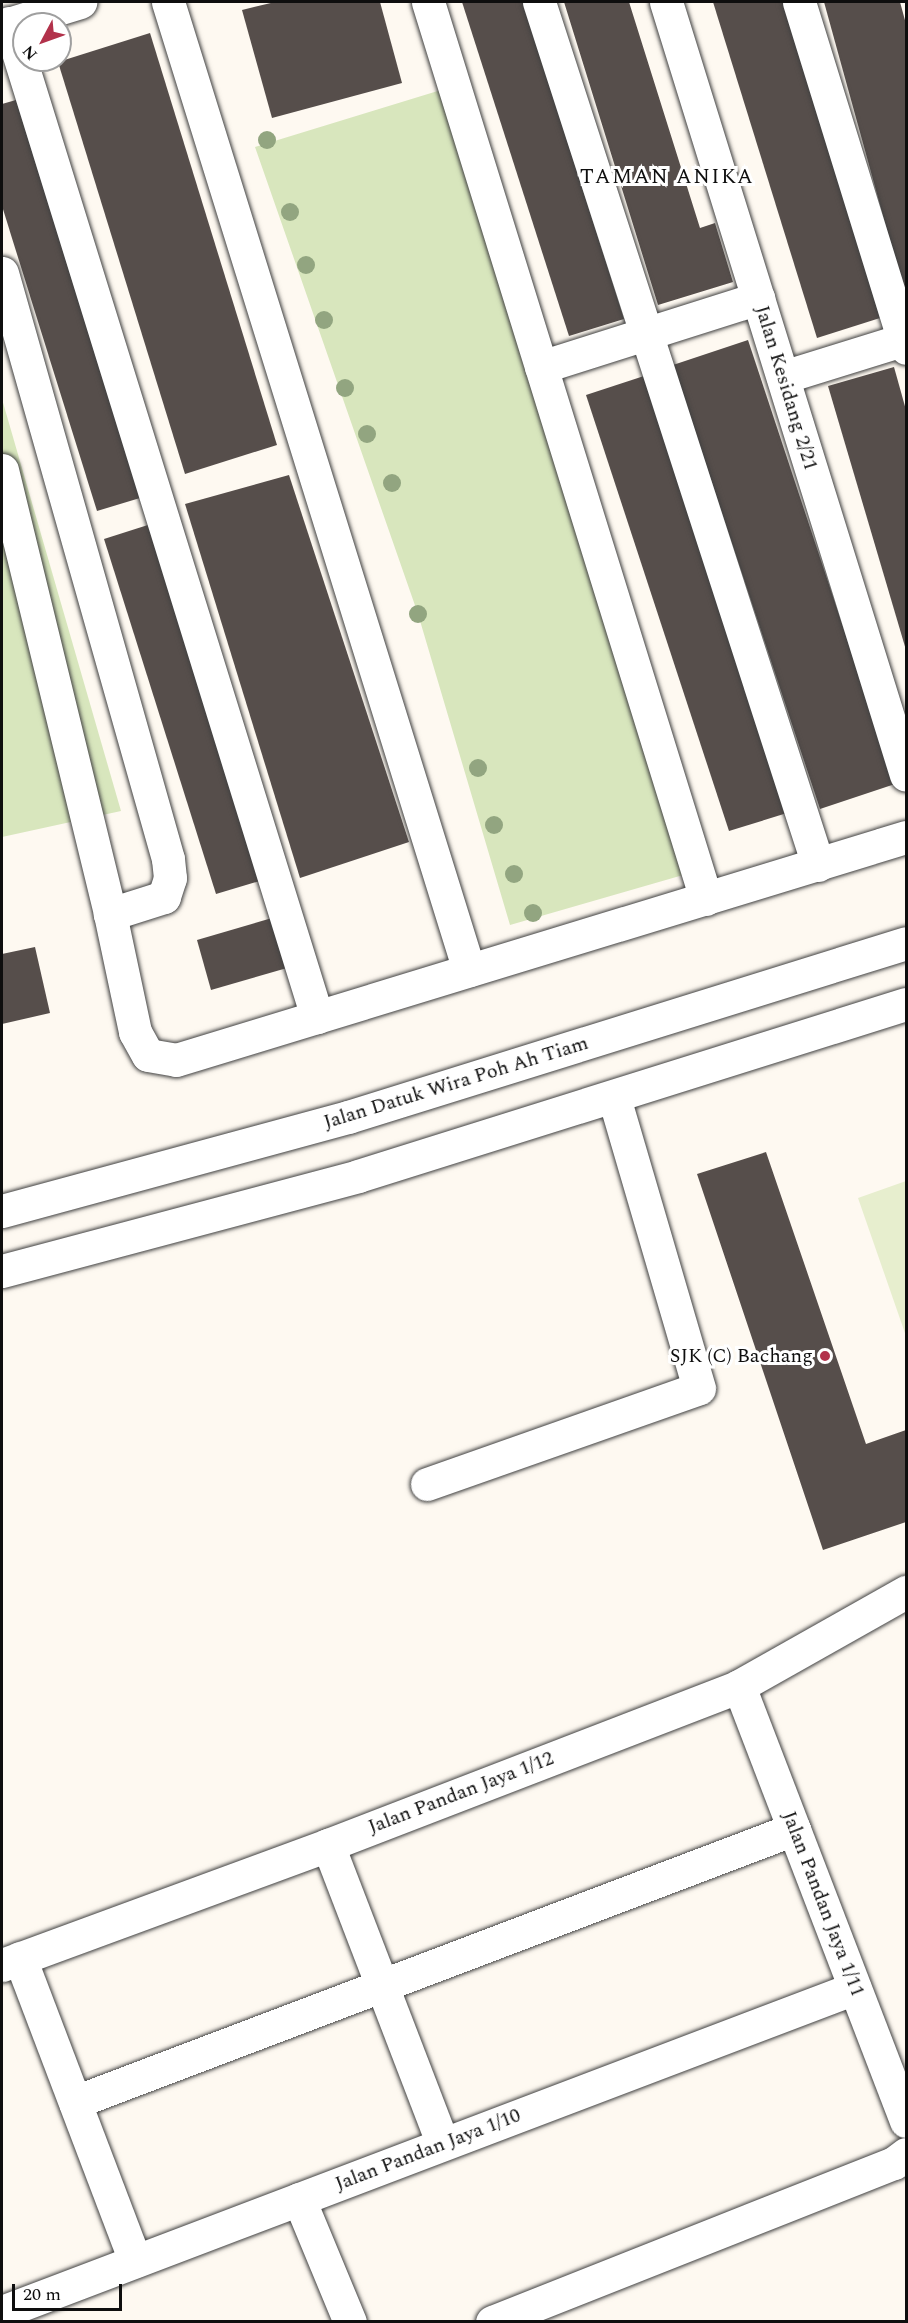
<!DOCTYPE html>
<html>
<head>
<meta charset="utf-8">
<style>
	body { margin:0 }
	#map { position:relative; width:908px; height:2323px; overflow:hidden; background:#fef9f1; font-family:Spectral,serif }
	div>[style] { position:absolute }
	.green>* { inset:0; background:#d8e6bd }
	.pitch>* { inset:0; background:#e7eece }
	.building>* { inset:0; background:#564e4b }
	.roads { filter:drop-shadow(0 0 2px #414141) drop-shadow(0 0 2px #414141) }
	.minor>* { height:33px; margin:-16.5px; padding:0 16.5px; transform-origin:16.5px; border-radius:16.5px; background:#fff }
	.trees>* { width:18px; height:18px; margin:-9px; border-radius:50%; background:#92a580 }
	.dots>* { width:16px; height:16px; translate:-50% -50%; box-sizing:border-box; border:3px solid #fff; border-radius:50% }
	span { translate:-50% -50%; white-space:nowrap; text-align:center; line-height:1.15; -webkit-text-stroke:6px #fff; paint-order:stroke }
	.street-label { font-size:20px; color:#0e0e0e }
	.poi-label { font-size:20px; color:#0e0e0e }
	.right { translate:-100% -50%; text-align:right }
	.neighbourhood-label { font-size:21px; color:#0e0e0e; letter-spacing:1.5px }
	.frame { position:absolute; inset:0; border:3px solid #0e0e0e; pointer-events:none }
	.north { position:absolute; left:12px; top:12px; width:60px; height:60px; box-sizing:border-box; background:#fff; border:2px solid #9f9f9f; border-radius:50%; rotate:229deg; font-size:16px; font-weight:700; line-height:24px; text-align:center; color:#0e0e0e }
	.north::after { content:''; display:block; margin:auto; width:21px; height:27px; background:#b2324b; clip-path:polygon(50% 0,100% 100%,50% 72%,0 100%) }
	.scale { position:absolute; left:12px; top:2284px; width:110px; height:27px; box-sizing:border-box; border:3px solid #0e0e0e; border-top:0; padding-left:8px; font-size:18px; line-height:21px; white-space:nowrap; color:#0e0e0e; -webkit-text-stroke:4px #fff; paint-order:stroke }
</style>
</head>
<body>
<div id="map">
	<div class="green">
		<i style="clip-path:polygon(454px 86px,697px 871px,510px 925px,418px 614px,255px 147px)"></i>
		<i style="clip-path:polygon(2px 399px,121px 811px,2px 837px)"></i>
	</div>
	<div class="pitch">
		<i style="clip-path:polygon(906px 1181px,906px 1336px,858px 1198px)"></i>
	</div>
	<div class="building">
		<i style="clip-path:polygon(275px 2px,380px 2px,402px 83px,272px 118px,242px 10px)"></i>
		<i style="clip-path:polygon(462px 2px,523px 2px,624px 319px,569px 336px)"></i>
		<i style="clip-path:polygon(564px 2px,629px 2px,700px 228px,715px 223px,733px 282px,658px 305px)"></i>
		<i style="clip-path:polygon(713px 2px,787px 2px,880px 318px,817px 338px)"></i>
		<i style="clip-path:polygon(824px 2px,900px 2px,906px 24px,906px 299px)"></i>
		<i style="clip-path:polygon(150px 33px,277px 445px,185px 474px,58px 62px)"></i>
		<i style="clip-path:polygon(16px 100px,140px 498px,97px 511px,2px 206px,2px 104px)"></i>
		<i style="clip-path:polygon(748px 340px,895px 784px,820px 809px,673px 365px)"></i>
		<i style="clip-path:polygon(894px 367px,906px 410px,906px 650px,828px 386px)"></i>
		<i style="clip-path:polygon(644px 376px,787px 813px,729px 831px,586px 395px)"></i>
		<i style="clip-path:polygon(289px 475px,409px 842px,300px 878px,185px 504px)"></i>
		<i style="clip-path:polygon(151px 524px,263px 880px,216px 894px,104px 539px)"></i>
		<i style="clip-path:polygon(272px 918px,287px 968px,211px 990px,197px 940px)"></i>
		<i style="clip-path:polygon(35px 947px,50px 1013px,2px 1024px,2px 954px)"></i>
		<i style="clip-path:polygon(766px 1152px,866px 1444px,906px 1430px,906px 1522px,823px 1550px,697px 1174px)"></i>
	</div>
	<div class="roads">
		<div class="minor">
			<i style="left:168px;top:2px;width:1014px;rotate:72.73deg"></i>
			<i style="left:428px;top:2px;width:939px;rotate:72.78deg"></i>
			<i style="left:539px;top:2px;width:907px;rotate:72.08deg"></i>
			<i style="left:666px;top:2px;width:809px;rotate:72.75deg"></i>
			<i style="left:799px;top:2px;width:362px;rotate:72.8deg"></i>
			<i style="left:9px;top:23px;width:1041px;rotate:72.78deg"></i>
			<i style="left:2px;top:26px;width:82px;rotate:-17.1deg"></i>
			<i style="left:2px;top:273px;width:609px;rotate:74.18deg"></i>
			<i style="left:168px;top:859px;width:19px;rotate:84deg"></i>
			<i style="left:170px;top:878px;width:20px;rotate:108deg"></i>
			<i style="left:164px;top:897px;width:57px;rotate:162.5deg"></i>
			<i style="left:541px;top:367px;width:228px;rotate:-17.6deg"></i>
			<i style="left:783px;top:377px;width:129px;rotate:-17.2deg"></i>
			<i style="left:2px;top:470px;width:457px;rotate:76.3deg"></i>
			<i style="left:110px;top:914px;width:121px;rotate:78deg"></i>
			<i style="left:135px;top:1032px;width:26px;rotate:61deg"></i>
			<i style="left:148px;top:1055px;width:28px;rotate:10deg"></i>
			<i style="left:176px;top:1060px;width:763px;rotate:-16.99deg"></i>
			<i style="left:2px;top:1211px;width:359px;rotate:-15.2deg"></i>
			<i style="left:348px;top:1117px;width:584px;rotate:-17.32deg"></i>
			<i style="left:2px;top:1271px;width:368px;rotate:-14.9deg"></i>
			<i style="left:358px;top:1176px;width:574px;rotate:-17.43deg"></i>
			<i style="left:427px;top:1484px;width:288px;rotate:-19.4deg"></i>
			<i style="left:699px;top:1388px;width:303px;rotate:-106.3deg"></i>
			<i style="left:739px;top:1686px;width:466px;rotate:69deg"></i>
			<i style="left:328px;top:1845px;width:320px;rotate:69deg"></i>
			<i style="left:20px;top:1958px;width:324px;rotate:69.2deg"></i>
			<i style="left:2px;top:1965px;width:347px;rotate:-20.2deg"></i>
			<i style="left:328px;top:1845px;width:441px;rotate:-21.1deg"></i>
			<i style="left:739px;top:1686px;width:192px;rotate:-29.4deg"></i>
			<i style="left:75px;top:2102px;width:769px;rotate:-20.79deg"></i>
			<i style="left:299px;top:2199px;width:133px;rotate:67.5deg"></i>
			<i style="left:2px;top:2312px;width:912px;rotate:-20.8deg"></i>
			<i style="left:492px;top:2322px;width:432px;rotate:-21.6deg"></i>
			<i style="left:894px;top:2163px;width:15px;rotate:-37deg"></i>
		</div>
	</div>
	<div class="trees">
		<i style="left:267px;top:140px"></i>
		<i style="left:290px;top:212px"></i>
		<i style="left:306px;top:265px"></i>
		<i style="left:324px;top:320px"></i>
		<i style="left:345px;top:388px"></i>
		<i style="left:367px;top:434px"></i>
		<i style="left:392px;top:483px"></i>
		<i style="left:418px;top:614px"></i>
		<i style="left:478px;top:768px"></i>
		<i style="left:494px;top:825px"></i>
		<i style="left:514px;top:874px"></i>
		<i style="left:533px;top:913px"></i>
	</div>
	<div class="dots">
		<i style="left:825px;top:1356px;background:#b2324b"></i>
	</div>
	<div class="street-label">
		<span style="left:786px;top:388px;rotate:73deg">Jalan Kesidang 2/21</span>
		<span style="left:456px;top:1083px;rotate:-17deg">Jalan Datuk Wira Poh Ah Tiam</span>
		<span style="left:461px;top:1793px;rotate:-21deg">Jalan Pandan Jaya 1/12</span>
		<span style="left:823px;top:1904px;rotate:69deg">Jalan Pandan Jaya 1/11</span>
		<span style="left:428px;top:2150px;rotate:-21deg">Jalan Pandan Jaya 1/10</span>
	</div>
	<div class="poi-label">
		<span class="right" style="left:813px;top:1356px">SJK (C) Bachang</span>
	</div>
	<div class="neighbourhood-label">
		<span style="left:667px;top:177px">TAMAN ANIKA</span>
	</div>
	<div class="frame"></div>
	<div class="north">N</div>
	<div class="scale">20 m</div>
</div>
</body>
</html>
